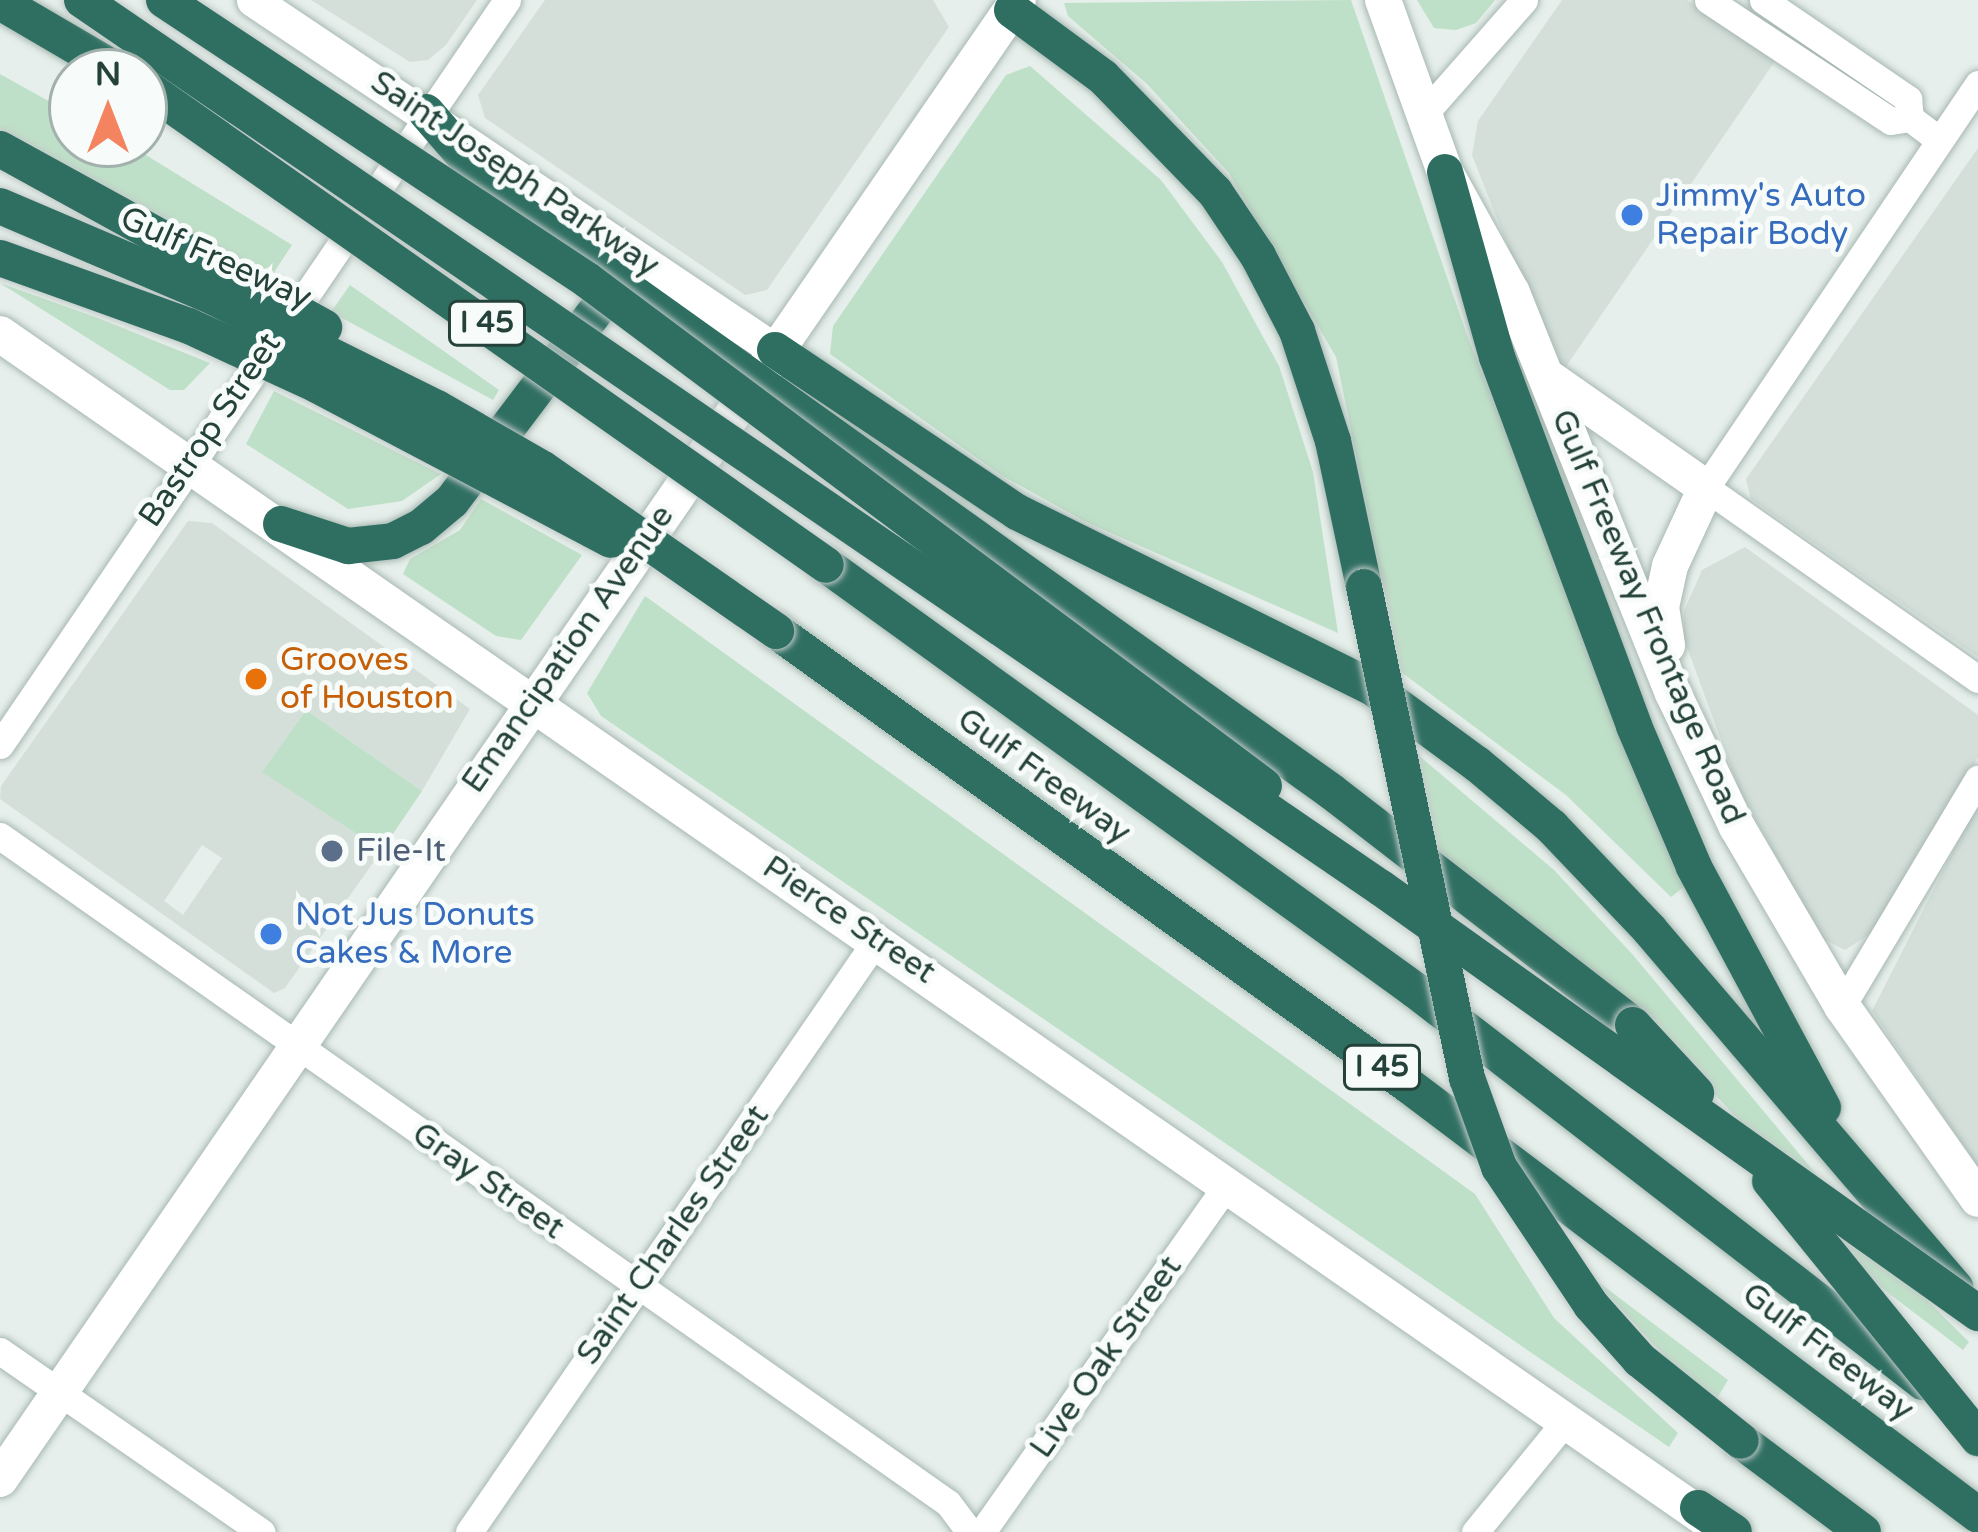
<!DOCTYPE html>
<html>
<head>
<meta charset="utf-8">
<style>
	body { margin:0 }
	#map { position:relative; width:1978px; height:1532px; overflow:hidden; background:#e6efeb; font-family:"Varela Round",sans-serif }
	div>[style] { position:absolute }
	.built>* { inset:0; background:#d4dfda }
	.green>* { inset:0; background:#bfe0c8 }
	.roads { filter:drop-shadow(0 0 3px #a8b8b2) drop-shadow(0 0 3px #a8b8b2) }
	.minor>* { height:27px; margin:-13.5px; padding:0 13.5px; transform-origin:13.5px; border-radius:13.5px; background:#fff }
	.tertiary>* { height:33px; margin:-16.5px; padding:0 16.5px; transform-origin:16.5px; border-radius:16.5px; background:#fff }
	.secondary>* { height:36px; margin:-18px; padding:0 18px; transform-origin:18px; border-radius:18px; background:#fff }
	.motorway>* { height:36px; margin:-18px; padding:0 18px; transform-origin:18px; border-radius:18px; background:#2f6f62 }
	.bridges { filter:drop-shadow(0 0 3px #c2cac8) drop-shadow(0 0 3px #c2cac8) }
	.motorway-bridge>* { height:36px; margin:-18px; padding:0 18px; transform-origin:18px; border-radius:18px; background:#2f6f62 }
	.dots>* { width:33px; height:33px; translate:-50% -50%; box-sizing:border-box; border:6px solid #f7fbf9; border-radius:50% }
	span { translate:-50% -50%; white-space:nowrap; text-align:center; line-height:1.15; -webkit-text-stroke:10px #f7fbf9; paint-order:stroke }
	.shield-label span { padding:3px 9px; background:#f7fbf9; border:3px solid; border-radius:9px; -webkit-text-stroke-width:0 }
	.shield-label { font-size:30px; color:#24423a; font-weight:700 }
	.street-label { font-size:33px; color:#24423a }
	.shop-label { font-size:33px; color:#366cbe }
	.left { translate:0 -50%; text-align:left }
	.food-label { font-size:33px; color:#c56008 }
	.service-label { font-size:33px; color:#4e5e75 }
	.north { position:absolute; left:48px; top:48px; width:120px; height:120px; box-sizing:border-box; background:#f7fbf9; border:3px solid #a3b1ad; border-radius:50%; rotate:0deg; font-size:33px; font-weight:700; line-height:48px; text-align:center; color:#24423a }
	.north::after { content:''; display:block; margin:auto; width:42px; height:54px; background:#f4845f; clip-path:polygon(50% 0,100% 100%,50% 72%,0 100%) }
</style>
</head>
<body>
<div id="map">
	<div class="built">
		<i style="clip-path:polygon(311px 0,477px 0,446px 45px,428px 60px,410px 62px)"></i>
		<i style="clip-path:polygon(545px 0,933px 0,949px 27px,767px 290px,745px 295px,485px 118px,478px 95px)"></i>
		<i style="clip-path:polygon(1562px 0,1687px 0,1775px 61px,1565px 368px,1550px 354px,1472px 155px,1478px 121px)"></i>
		<i style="clip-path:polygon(1978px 148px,1978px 657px,1751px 499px,1746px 479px)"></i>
		<i style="clip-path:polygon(evenodd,188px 521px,212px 523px,470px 709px,422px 791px,306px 710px,263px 771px,382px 850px,285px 988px,274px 993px,0 799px,1px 786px,188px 521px,202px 845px,222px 858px,183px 915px,164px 901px,202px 845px)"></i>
		<i style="clip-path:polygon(1745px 547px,1978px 715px,1978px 757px,1919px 873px,1887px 923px,1845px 950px,1821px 938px,1739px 789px,1684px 639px,1684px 611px,1702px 570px)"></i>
		<i style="clip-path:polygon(1978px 802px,1978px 1167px,1872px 1011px)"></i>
	</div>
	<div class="green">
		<i style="clip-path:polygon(1351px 0,1468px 338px,1685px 886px,1671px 897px,1566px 795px,1401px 672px,1336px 357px,1229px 173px,1147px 84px,1068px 16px,1064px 3px)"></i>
		<i style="clip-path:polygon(1417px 0,1495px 0,1476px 23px,1456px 30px,1434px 28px)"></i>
		<i style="clip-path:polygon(1030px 66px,1161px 180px,1222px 262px,1279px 366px,1313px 472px,1338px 633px,1086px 522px,1001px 475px,830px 354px,833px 326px,1006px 75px)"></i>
		<i style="clip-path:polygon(0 74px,72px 114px,72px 144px,128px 144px,292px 245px,269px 280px,0 136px)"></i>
		<i style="clip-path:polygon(0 283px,98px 318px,210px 363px,184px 390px,170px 390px)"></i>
		<i style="clip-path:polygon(350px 285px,499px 390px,493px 400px,331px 312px)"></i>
		<i style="clip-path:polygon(274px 391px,441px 474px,402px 501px,348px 509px,246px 444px)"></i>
		<i style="clip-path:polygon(481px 499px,582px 555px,521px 640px,496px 636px,403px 574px,410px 559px,460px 530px)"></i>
		<i style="clip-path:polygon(645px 596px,1475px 1194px,1554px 1318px,1678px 1433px,1669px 1447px,601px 716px,587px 693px)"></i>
		<i style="clip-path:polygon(306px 710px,422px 791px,382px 850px,262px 772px)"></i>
		<i style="clip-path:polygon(1417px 754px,1554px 870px,1633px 955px,1893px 1266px,1969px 1342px,1963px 1350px,1857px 1269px,1761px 1144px,1645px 1019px,1566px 949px,1440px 856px)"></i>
		<i style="clip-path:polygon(1589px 1275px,1728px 1380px,1716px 1400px,1676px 1368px)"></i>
	</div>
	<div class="roads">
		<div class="minor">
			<i style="left:1708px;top:0;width:219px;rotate:33.5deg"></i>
			<i style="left:1891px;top:121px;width:19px;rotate:-9deg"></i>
			<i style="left:1910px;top:118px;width:36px;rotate:37deg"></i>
			<i style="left:1763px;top:0;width:176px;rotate:34.3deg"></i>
			<i style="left:1908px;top:99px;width:19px;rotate:84deg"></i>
			<i style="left:1978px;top:84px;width:487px;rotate:124deg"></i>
			<i style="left:1706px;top:488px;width:332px;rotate:35.1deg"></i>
			<i style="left:1423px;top:115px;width:153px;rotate:-48.7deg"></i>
			<i style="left:0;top:745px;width:901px;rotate:-55.76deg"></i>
			<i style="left:0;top:836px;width:1159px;rotate:35.13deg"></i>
			<i style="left:948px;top:1503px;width:36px;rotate:53deg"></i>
			<i style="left:1842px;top:1006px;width:265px;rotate:-59.1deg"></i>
			<i style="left:0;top:1351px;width:318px;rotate:34.7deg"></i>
			<i style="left:469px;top:1532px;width:720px;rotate:-55.47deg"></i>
			<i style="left:982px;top:1532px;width:428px;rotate:-54.8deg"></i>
			<i style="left:1475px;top:1532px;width:147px;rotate:-50.8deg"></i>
		</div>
		<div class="tertiary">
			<i style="left:253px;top:0;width:628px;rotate:33.84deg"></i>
		</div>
		<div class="secondary">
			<i style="left:1383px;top:0;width:183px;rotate:70.2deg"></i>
			<i style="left:1445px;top:172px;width:138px;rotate:61deg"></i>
			<i style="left:1512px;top:293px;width:431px;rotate:68.1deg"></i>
			<i style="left:1673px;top:693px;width:148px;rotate:64.5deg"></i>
			<i style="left:1737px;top:827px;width:208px;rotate:59.6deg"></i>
			<i style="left:1842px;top:1006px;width:236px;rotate:54.8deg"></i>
			<i style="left:0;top:334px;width:2097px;rotate:34.78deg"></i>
			<i style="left:1546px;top:376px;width:195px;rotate:35deg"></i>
			<i style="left:1706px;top:488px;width:86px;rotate:114.8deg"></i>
			<i style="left:1670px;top:566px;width:42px;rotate:102.4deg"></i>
			<i style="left:1661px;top:607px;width:39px;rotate:81deg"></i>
			<i style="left:0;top:1479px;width:1795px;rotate:-55.46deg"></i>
		</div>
		<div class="motorway">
			<i style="left:0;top:2px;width:139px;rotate:30.3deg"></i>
			<i style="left:1012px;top:10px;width:113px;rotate:36.4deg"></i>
			<i style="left:1103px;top:77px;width:161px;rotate:45.8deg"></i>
			<i style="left:1215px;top:192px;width:77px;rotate:56.1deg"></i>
			<i style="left:1258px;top:256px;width:85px;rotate:62.5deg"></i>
			<i style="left:1297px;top:331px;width:116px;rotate:71.9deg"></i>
			<i style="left:1333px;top:441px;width:149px;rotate:78deg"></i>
			<i style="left:426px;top:112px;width:113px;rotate:49.3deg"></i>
			<i style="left:500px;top:198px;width:1022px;rotate:35.52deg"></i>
			<i style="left:1332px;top:792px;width:381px;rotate:37.7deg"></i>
			<i style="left:1445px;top:172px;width:192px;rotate:74.3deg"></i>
			<i style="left:1497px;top:357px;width:394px;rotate:69.6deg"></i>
			<i style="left:1634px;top:726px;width:153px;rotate:66.9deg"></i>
			<i style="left:1694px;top:867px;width:273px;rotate:61.8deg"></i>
			<i style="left:775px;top:350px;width:291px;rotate:33.8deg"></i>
			<i style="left:1017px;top:512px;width:397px;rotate:26.3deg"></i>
			<i style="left:1373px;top:688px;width:129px;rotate:36.2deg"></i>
			<i style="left:1477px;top:764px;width:98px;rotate:40deg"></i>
			<i style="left:1552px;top:827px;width:141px;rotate:46.4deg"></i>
			<i style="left:1649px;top:929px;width:472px;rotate:49.5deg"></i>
			<i style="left:281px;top:524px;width:71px;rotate:18.2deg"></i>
			<i style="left:348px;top:546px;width:45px;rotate:-6.3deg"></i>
			<i style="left:393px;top:541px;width:31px;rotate:-27deg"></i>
			<i style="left:421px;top:527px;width:40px;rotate:-40deg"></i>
			<i style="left:452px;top:501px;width:247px;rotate:-52.9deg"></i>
			<i style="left:601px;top:304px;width:40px;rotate:-5.7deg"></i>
			<i style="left:826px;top:565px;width:726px;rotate:35.81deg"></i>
			<i style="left:1415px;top:990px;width:642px;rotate:37.66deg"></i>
			<i style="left:776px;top:631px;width:778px;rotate:35.69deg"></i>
			<i style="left:1408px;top:1085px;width:714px;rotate:37.03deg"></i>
			<i style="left:1741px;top:1441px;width:152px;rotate:36.7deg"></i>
			<i style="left:1698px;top:1508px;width:43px;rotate:33.7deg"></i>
		</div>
	</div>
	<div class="bridges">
		<div class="motorway-bridge">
			<i style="left:82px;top:0;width:1574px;rotate:34.36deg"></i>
			<i style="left:1381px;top:888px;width:733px;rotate:35.45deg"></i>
			<i style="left:164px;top:0;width:507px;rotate:33.5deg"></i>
			<i style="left:587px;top:280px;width:845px;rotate:36.77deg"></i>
			<i style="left:144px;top:86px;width:833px;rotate:35.08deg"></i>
			<i style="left:0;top:149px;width:370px;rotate:28.8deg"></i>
			<i style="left:0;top:206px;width:232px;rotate:23.1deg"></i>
			<i style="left:213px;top:297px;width:250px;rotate:26.4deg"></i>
			<i style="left:437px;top:408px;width:122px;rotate:29.9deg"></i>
			<i style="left:543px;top:469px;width:284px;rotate:34.8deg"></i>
			<i style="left:0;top:258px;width:201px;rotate:19.8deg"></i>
			<i style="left:189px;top:326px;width:141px;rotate:24.7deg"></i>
			<i style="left:317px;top:385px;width:332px;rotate:27.8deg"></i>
			<i style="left:1364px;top:587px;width:502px;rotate:78.15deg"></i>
			<i style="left:1467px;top:1078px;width:95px;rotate:70.2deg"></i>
			<i style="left:1499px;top:1167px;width:166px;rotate:56.3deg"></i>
			<i style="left:1591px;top:1305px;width:74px;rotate:48.3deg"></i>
			<i style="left:1640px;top:1360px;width:129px;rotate:38.7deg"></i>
			<i style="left:1633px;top:1025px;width:93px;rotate:47.2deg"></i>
			<i style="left:1770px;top:1181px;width:331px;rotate:51deg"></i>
		</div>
	</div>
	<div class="dots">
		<i style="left:1632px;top:215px;background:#3f7fe0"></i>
		<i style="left:256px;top:679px;background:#e8710a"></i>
		<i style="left:332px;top:851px;background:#5c6f8a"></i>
		<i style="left:271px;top:934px;background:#3f7fe0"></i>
	</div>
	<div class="shield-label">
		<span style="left:487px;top:323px">I 45</span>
		<span style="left:1382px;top:1067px">I 45</span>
	</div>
	<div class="street-label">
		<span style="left:515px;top:174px;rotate:34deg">Saint Joseph Parkway</span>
		<span style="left:216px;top:258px;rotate:24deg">Gulf Freeway</span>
		<span style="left:210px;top:430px;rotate:-56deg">Bastrop Street</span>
		<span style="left:1648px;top:617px;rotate:67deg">Gulf Freeway Frontage Road</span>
		<span style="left:568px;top:649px;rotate:-55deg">Emancipation Avenue</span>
		<span style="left:1044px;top:776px;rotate:36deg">Gulf Freeway</span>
		<span style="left:849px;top:920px;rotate:34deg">Pierce Street</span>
		<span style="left:488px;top:1181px;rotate:35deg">Gray Street</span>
		<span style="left:673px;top:1235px;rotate:-55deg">Saint Charles Street</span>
		<span style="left:1828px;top:1352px;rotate:37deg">Gulf Freeway</span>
		<span style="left:1106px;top:1357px;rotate:-55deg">Live Oak Street</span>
	</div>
	<div class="shop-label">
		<span class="left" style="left:1656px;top:215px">Jimmy's Auto<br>Repair Body</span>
		<span class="left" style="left:295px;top:934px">Not Jus Donuts<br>Cakes &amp; More</span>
	</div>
	<div class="food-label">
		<span class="left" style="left:280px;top:679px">Grooves<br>of Houston</span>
	</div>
	<div class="service-label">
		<span class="left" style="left:356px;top:851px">File-It</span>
	</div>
	<div class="north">N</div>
</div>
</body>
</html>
